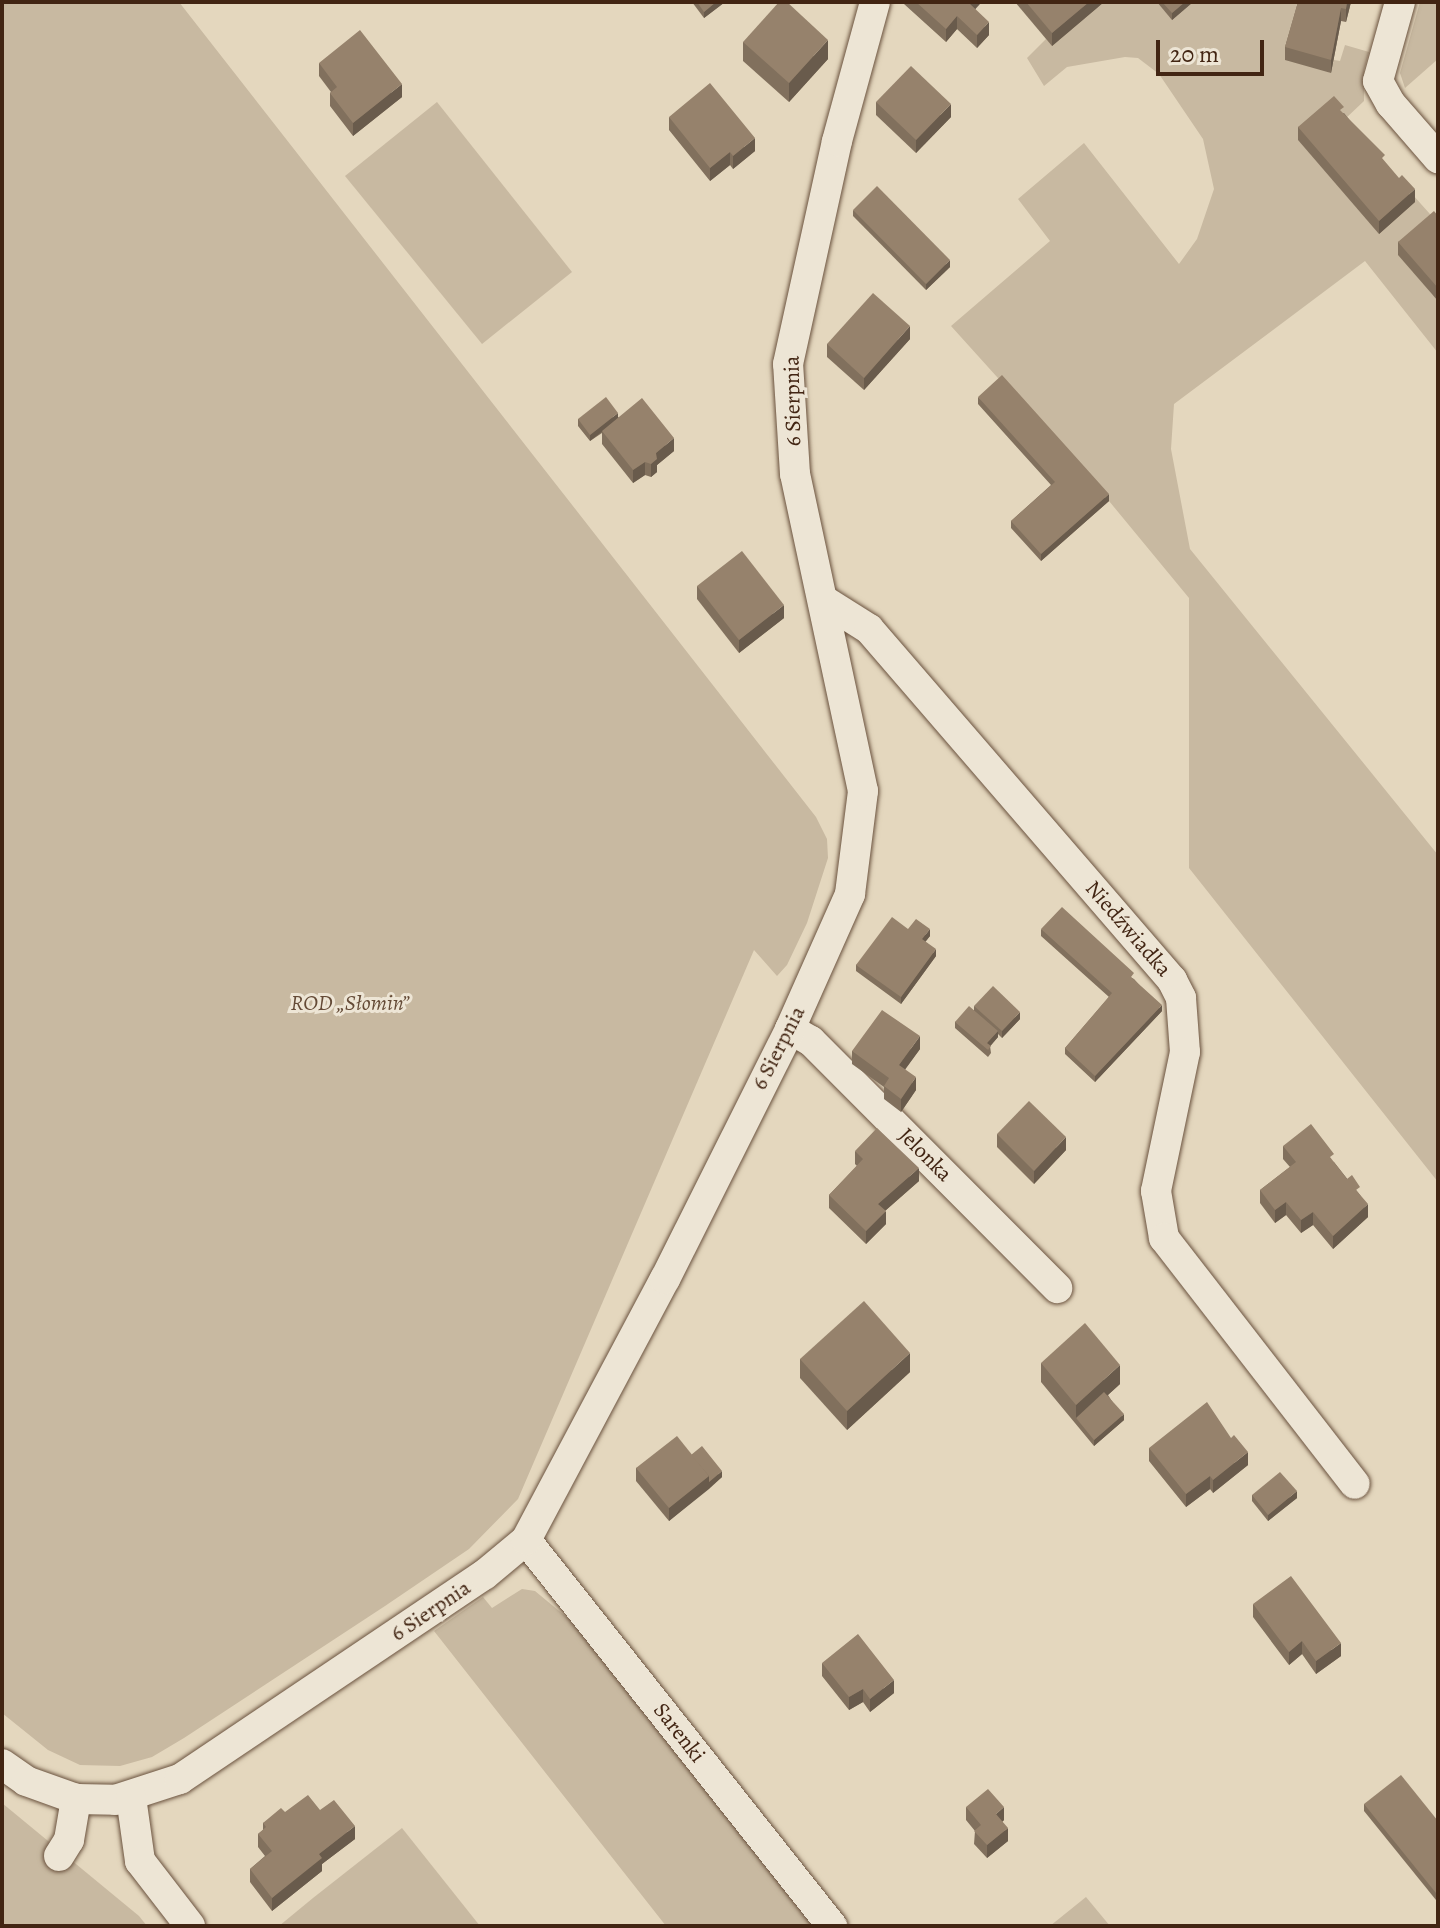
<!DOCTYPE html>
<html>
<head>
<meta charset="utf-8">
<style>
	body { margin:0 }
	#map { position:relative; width:1440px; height:1928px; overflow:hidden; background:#e4d7be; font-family:Alegreya,serif }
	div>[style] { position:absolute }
	.green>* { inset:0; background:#c8b9a1 }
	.roads { filter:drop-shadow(0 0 2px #6a523e) drop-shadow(0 0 2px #6a523e) }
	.street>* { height:30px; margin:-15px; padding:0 15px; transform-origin:15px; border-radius:15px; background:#ede5d5 }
	.wall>* { inset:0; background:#81705d }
	.shaded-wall>* { inset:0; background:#695b4c }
	.building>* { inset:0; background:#96826c }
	span { translate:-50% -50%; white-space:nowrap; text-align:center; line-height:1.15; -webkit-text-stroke:6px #ede5d5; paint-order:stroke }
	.street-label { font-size:22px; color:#422513 }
	.park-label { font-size:22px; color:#644a36; font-style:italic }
	.frame { position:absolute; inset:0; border:4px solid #422513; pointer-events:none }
	.scale { position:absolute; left:1156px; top:40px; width:108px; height:36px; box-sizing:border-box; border:4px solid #422513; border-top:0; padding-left:10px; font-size:24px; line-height:28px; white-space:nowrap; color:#422513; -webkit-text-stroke:6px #ede5d5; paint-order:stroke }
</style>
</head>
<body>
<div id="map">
	<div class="green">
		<i style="clip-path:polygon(2px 2px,179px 2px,816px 817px,827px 839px,828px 858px,807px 923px,787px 965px,777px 976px,754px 950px,518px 1499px,469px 1549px,385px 1606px,184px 1738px,152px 1757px,120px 1766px,80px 1765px,48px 1750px,2px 1713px)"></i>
		<i style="clip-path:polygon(1104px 2px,1301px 2px,1330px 73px,1334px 60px,1340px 61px,1345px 45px,1369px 52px,1364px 70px,1364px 101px,1344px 120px,1379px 233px,1415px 202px,1404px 185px,1438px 223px,1438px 353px,1365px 261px,1174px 404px,1171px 449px,1190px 549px,1438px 855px,1438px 1182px,1189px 868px,1189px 598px,1109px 501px,951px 326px,1050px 241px,1018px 199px,1084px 143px,1179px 264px,1197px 239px,1214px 189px,1203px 139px,1159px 74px,1138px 58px,1125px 57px,1067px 67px,1044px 86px,1027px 58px,1046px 39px,1053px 45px)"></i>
		<i style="clip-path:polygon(1420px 2px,1438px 2px,1438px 59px,1405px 88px,1400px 73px)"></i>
		<i style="clip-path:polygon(437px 102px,572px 272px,482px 344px,345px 176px)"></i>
		<i style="clip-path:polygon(522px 1589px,535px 1591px,576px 1625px,815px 1926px,666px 1926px,434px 1631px,483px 1597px,492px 1608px)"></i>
		<i style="clip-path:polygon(2px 1803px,139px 1916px,147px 1926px,2px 1926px)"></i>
		<i style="clip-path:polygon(402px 1828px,480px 1926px,279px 1926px,313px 1898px)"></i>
		<i style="clip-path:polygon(1086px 1897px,1110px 1926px,1050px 1926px)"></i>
	</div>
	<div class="roads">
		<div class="street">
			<i style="left:1400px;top:2px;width:82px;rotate:105.6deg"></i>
			<i style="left:1378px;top:81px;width:26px;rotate:61deg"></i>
			<i style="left:1391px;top:104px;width:72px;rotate:49deg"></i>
			<i style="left:823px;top:600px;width:54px;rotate:32.2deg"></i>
			<i style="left:869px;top:629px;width:464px;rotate:49.2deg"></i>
			<i style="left:1172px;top:980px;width:20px;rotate:63deg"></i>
			<i style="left:1181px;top:998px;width:54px;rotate:85.8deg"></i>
			<i style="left:1185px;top:1052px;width:142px;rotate:101.8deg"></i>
			<i style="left:1156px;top:1191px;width:48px;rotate:80.3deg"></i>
			<i style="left:1164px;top:1238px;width:311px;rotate:52.2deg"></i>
			<i style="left:790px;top:1029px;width:24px;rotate:30deg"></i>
			<i style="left:811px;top:1041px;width:349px;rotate:45.1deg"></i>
			<i style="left:526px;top:1540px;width:493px;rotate:51.6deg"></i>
			<i style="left:2px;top:1764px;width:29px;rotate:35deg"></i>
			<i style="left:26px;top:1781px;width:53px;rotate:19.8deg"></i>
			<i style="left:76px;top:1799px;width:39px;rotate:1deg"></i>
			<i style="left:115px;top:1800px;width:68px;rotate:-17.9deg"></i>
			<i style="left:180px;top:1779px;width:366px;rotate:-33.9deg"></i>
			<i style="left:484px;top:1575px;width:55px;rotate:-39.8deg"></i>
			<i style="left:526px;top:1540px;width:296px;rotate:-62deg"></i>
			<i style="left:665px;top:1279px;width:280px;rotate:-63.4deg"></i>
			<i style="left:790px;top:1029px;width:148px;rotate:-66deg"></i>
			<i style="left:850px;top:894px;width:104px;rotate:-82.8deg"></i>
			<i style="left:863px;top:791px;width:324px;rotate:-102.1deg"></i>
			<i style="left:795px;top:474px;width:110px;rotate:-93.6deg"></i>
			<i style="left:788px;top:364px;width:228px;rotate:-77.6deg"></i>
			<i style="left:837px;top:141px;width:144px;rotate:-74.7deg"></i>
			<i style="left:131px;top:1797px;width:65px;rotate:82deg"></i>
			<i style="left:140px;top:1861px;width:82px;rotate:52.4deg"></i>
			<i style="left:59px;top:1856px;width:19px;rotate:-58deg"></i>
			<i style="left:69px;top:1840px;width:42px;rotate:-80.3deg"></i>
		</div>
	</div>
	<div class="wall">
		<i style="clip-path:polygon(692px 2px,725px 2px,704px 18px)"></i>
		<i style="clip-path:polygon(904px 2px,980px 2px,975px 9px,989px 35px,977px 48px,957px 29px,946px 42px,904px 4px)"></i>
		<i style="clip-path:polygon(1015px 2px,1104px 2px,1052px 46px)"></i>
		<i style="clip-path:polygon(1157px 2px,1193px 2px,1172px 20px)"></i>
		<i style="clip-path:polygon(1298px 2px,1351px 2px,1346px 22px,1341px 21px,1331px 73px,1285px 60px,1285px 47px)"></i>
		<i style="clip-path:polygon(743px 42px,828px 59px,789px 102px,743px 61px)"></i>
		<i style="clip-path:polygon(1438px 42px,1438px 59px,1436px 56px,1436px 44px)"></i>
		<i style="clip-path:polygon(319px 63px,402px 97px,353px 136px,330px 106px,330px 93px,331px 92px,319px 76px)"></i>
		<i style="clip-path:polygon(876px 102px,951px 117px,916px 153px,876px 115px)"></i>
		<i style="clip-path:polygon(1344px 113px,1415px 202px,1379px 234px,1298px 140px,1298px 127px)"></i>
		<i style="clip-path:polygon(669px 117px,755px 151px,733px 169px,730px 165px,710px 181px,669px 130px)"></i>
		<i style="clip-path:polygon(853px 210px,950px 267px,926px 290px,853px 216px)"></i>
		<i style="clip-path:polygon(1438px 216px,1438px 301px,1398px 255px,1398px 242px)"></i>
		<i style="clip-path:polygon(910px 339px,864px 390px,827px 357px,827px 344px)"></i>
		<i style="clip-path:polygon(978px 397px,1109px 501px,1041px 561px,1011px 528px,1011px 521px,1051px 485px,978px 404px)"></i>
		<i style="clip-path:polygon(618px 417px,674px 451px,657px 465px,657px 472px,651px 477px,645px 475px,633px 483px,602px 444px,602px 433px,590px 441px,578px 426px,578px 419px)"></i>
		<i style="clip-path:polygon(697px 586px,784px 618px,739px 653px,697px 599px)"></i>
		<i style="clip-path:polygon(908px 929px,930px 936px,925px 942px,936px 956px,901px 1004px,856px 971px,856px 965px)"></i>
		<i style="clip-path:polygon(1041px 929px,1134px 979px,1162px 1011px,1095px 1082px,1065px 1054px,1065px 1048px,1109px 997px,1041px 936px)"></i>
		<i style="clip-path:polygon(974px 1006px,1020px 1019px,1002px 1038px,998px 1034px,998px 1037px,990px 1046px,991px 1053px,988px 1057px,955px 1028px,955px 1022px,974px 1010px)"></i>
		<i style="clip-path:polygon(920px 1049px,905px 1069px,916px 1090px,901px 1112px,884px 1099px,884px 1087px,852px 1064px,852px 1051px)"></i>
		<i style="clip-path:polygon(997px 1134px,1066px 1150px,1034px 1184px,997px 1147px)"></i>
		<i style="clip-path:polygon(1283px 1146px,1334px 1162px,1360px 1195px,1368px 1217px,1333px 1249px,1313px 1225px,1301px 1233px,1286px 1215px,1275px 1223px,1260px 1203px,1260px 1190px,1290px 1167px,1283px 1159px)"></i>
		<i style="clip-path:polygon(855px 1151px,919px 1181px,885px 1211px,886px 1224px,866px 1244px,829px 1208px,829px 1195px,857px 1166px,855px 1164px)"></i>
		<i style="clip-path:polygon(800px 1359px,910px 1372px,847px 1430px,800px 1378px)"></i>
		<i style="clip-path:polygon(1041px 1363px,1120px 1384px,1108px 1395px,1124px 1420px,1094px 1446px,1041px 1382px)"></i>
		<i style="clip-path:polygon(1149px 1448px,1248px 1465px,1213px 1493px,1210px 1489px,1186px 1507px,1149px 1461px)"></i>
		<i style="clip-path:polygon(691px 1455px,722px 1477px,669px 1521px,636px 1481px,636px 1468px)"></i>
		<i style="clip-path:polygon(1252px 1495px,1297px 1498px,1268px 1521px,1252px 1501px)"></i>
		<i style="clip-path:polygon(1253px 1604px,1341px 1656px,1316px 1674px,1302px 1654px,1289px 1665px,1253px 1617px)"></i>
		<i style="clip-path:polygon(822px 1663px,894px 1693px,870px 1712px,863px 1702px,849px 1710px,822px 1676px)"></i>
		<i style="clip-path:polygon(1364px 1804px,1438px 1821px,1436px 1900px,1364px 1811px)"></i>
		<i style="clip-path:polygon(966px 1807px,1004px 1820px,1002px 1822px,1008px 1841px,987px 1858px,974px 1844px,975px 1831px,966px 1820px)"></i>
		<i style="clip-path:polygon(320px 1810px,355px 1839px,322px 1864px,322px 1871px,272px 1911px,250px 1882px,250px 1869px,265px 1856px,258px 1847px,258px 1834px,263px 1830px,263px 1823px,285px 1812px)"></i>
	</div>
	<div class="shaded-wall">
		<i style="clip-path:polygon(716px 2px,725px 2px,704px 18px,704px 12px)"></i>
		<i style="clip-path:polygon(970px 2px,980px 2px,980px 4px,969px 16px)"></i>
		<i style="clip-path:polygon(1089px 2px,1104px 2px,1052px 46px,1052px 33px)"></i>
		<i style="clip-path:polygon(1185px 2px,1193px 2px,1172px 20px,1172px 13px)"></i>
		<i style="clip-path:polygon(1347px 2px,1351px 2px,1346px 22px,1346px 9px)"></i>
		<i style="clip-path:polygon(1341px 8px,1341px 21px,1331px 73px,1331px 60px)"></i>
		<i style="clip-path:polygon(957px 16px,957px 29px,946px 42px,946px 29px)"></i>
		<i style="clip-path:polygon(989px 22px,989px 35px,977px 48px,977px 35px)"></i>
		<i style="clip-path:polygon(828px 40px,828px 59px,789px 102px,789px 83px)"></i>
		<i style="clip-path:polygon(402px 84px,402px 97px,353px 136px,353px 123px)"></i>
		<i style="clip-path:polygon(951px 104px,951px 117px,916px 153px,916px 140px)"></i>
		<i style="clip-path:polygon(755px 138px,755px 151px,733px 169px,733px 156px)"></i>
		<i style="clip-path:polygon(730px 152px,730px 165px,710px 181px,710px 168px)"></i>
		<i style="clip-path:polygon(1415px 189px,1415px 202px,1379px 234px,1379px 221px)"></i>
		<i style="clip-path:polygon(950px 260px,950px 267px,926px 290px,926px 284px)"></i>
		<i style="clip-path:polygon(910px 326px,910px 339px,864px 390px,864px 378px)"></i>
		<i style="clip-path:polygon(618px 413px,618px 419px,590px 441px,590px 435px)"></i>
		<i style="clip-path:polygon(674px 438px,674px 451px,657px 465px,657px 472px,651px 477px,651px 464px,656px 453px)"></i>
		<i style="clip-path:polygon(645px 462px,645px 475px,633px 483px,633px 470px)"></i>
		<i style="clip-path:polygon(1109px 494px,1109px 501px,1041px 561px,1041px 554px)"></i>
		<i style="clip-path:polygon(784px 605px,784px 618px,739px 653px,739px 640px)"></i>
		<i style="clip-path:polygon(930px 929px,930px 936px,922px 946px,922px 939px)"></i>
		<i style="clip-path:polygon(936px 949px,936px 956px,901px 1004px,901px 997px)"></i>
		<i style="clip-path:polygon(1162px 1005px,1162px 1011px,1095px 1082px,1095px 1076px)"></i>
		<i style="clip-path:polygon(1020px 1012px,1020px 1019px,1002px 1038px,1002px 1031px)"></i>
		<i style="clip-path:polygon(998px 1031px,998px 1037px,987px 1050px,987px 1043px)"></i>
		<i style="clip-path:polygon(920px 1036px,920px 1049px,899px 1078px,899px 1065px)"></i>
		<i style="clip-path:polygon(916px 1077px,916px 1090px,901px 1112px,901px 1099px)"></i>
		<i style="clip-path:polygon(1066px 1137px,1066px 1150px,1034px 1184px,1034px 1171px)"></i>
		<i style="clip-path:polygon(919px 1168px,919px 1181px,878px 1217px,878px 1204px)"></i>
		<i style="clip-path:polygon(1286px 1202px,1286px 1215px,1275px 1223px,1275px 1210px)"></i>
		<i style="clip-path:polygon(1368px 1204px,1368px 1217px,1333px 1249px,1333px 1236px)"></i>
		<i style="clip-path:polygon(886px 1211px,886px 1224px,866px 1244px,866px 1231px)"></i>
		<i style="clip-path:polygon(1313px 1212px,1313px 1225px,1301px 1233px,1301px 1220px)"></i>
		<i style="clip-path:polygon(910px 1353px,910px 1372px,847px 1430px,847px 1411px)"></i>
		<i style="clip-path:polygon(1120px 1365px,1120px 1384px,1079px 1421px,1076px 1418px,1076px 1405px)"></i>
		<i style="clip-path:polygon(1124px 1414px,1124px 1420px,1094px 1446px,1094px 1440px)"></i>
		<i style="clip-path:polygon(1248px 1452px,1248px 1465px,1213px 1493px,1213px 1480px)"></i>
		<i style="clip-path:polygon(722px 1471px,722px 1477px,709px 1489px,709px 1482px)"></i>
		<i style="clip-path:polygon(709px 1476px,709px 1489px,669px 1521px,669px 1508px)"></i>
		<i style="clip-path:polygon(1210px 1476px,1210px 1489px,1186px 1507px,1186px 1494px)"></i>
		<i style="clip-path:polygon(1297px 1491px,1297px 1498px,1268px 1521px,1268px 1515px)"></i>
		<i style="clip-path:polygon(1302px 1641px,1302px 1654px,1289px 1665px,1289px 1652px)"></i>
		<i style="clip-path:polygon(1341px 1643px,1341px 1656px,1316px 1674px,1316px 1661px)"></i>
		<i style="clip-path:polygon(894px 1680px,894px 1693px,870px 1712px,870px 1699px)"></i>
		<i style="clip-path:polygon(863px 1689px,863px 1702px,849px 1710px,849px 1697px)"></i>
		<i style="clip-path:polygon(1004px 1807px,1004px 1820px,996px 1827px,996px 1814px)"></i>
		<i style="clip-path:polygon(355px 1826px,355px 1839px,322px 1864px,322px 1871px,272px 1911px,272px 1898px,319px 1854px)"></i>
		<i style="clip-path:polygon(1008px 1828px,1008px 1841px,987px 1858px,987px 1845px)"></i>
	</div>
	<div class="building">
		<i style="clip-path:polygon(697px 2px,716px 2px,704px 12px)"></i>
		<i style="clip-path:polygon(779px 2px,787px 2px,828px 40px,789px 83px,743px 42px)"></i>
		<i style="clip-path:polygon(916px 2px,970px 2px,969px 3px,989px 22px,977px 35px,957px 16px,946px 29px)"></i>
		<i style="clip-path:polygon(1026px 2px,1089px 2px,1052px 33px)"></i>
		<i style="clip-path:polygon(1162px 2px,1185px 2px,1172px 13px)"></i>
		<i style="clip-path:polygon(1298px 2px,1347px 2px,1346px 9px,1341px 8px,1331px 60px,1285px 47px)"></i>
		<i style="clip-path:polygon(360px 30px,402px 84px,353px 123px,330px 93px,337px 87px,319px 63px)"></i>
		<i style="clip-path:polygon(911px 66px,951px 104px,916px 140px,876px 102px)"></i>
		<i style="clip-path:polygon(710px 83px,755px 138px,733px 156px,730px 152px,710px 168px,669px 117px)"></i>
		<i style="clip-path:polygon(1334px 96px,1344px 107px,1340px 110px,1385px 155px,1382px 158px,1399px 178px,1402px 175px,1415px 189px,1379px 221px,1298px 127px)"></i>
		<i style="clip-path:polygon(877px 186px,950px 260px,926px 284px,853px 210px)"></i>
		<i style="clip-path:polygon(1434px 211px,1438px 216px,1438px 288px,1398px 242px)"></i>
		<i style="clip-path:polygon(873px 293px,910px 326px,864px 378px,827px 344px)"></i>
		<i style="clip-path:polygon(1002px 375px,1109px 494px,1041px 554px,1011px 521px,1055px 482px,978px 397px)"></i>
		<i style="clip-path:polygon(606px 397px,618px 413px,590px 435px,578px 419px)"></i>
		<i style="clip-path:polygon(642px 398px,674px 438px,656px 453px,657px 459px,651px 464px,645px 462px,633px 470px,602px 431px)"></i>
		<i style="clip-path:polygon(742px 551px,784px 605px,739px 640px,697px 586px)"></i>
		<i style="clip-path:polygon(1062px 907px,1134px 973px,1131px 977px,1162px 1005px,1095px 1076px,1065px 1048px,1112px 993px,1041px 929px)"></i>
		<i style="clip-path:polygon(892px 917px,908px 929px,916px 919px,930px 929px,922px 939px,936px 949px,901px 997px,856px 965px)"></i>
		<i style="clip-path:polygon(993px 986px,1020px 1012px,1002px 1031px,974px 1006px)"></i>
		<i style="clip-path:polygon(969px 1006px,998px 1031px,987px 1043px,991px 1046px,988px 1050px,955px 1022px)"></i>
		<i style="clip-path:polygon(882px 1010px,920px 1036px,899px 1065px,916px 1077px,901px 1099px,884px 1086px,889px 1078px,852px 1051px)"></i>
		<i style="clip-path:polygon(1029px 1101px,1066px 1137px,1034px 1171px,997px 1134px)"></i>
		<i style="clip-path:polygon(1311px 1124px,1334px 1154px,1330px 1157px,1347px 1179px,1352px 1175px,1360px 1187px,1356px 1190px,1368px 1204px,1333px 1236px,1313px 1212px,1301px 1220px,1286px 1202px,1275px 1210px,1260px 1190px,1296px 1162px,1283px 1146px)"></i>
		<i style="clip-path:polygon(877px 1128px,919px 1168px,878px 1204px,886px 1211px,866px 1231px,829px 1195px,863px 1159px,855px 1151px)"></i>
		<i style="clip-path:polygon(864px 1301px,910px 1353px,847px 1411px,800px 1359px)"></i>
		<i style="clip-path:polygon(1085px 1323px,1120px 1365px,1076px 1405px,1041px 1363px)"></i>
		<i style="clip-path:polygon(1104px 1392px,1124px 1414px,1094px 1440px,1076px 1418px)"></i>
		<i style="clip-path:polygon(1207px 1402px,1231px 1438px,1234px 1435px,1248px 1452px,1213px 1480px,1210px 1476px,1186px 1494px,1149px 1448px)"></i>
		<i style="clip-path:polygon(677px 1436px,709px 1476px,669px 1508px,636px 1468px)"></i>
		<i style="clip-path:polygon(702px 1446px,722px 1471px,709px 1482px,709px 1476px,691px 1455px)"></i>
		<i style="clip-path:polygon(1280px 1472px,1297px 1491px,1268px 1515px,1252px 1495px)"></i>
		<i style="clip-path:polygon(1291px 1576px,1341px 1643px,1316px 1661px,1302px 1641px,1289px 1652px,1253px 1604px)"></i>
		<i style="clip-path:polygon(858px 1634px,894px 1680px,870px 1699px,863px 1689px,849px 1697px,822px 1663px)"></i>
		<i style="clip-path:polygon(1401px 1775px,1438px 1821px,1438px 1891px,1436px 1893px,1364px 1804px)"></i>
		<i style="clip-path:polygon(988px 1789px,1004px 1807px,996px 1814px,1008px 1828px,987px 1845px,974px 1831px,981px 1825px,966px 1807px)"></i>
		<i style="clip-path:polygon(308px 1795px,320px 1810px,334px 1800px,355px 1826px,319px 1854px,322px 1858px,272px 1898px,250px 1869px,272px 1851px,258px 1834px,266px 1827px,263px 1823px,281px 1808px,285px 1812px)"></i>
	</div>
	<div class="street-label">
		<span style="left:793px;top:401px;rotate:-91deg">6 Sierpnia</span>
		<span style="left:1128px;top:929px;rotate:49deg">Niedźwiadka</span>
		<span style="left:779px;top:1048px;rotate:-63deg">6 Sierpnia</span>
		<span style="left:925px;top:1155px;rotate:45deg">Jelonka</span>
		<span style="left:431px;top:1611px;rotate:-34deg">6 Sierpnia</span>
		<span style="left:679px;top:1733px;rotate:52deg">Sarenki</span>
	</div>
	<div class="park-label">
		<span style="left:350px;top:1004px">ROD „Słomin”</span>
	</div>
	<div class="frame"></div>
	<div class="scale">20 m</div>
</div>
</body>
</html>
